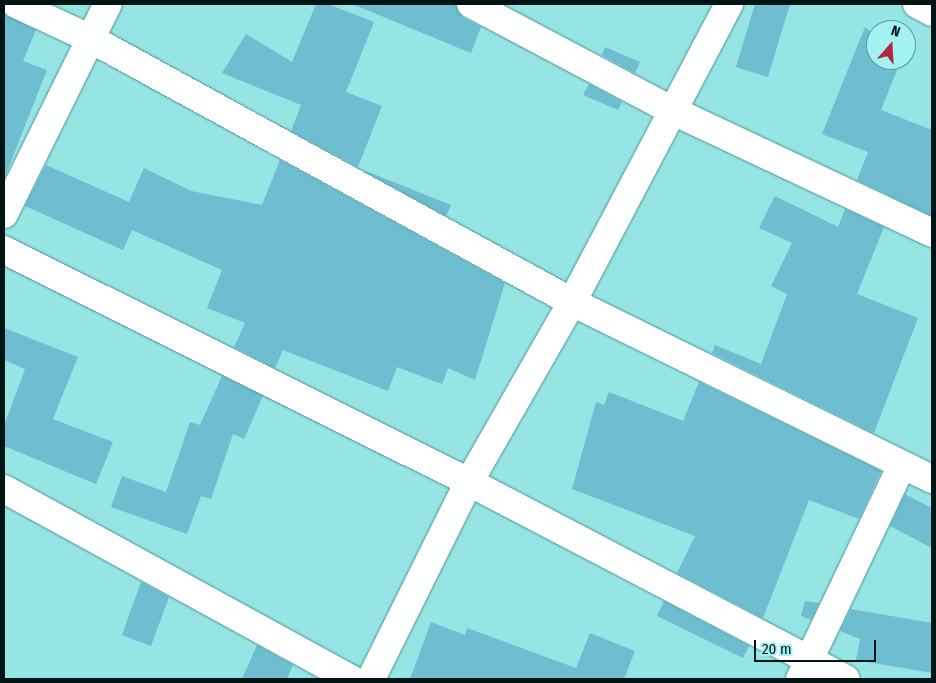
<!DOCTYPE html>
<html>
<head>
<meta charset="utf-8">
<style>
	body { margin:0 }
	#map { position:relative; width:936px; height:683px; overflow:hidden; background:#96e4e4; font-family:"Fira Sans Condensed",sans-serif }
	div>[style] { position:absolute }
	.building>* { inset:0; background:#6ebdd0 }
	.roads { filter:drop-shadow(0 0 1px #479595) drop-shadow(0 0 1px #479595) }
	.minor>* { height:28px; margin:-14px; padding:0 14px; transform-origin:14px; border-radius:14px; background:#fff }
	span { translate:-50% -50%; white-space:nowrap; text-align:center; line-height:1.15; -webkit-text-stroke:4px #a3f1f1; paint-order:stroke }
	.frame { position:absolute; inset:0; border:5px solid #001414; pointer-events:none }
	.north { position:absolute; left:866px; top:20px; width:50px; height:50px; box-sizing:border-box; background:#a3f1f1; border:1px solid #629999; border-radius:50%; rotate:19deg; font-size:14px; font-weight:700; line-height:20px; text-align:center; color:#001414 }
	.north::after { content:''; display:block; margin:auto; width:18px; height:22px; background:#b52342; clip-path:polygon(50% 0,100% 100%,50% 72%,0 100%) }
	.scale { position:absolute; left:754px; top:640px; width:122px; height:22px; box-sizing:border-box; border:2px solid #001414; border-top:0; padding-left:6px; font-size:15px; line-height:18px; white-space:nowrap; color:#001414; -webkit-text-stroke:4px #a3f1f1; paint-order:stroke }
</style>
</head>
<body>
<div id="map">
	<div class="building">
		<i style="clip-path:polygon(316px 4px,328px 4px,374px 22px,346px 92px,382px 106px,358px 167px,291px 131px,301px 105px,222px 73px,246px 34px,292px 62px)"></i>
		<i style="clip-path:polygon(352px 4px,456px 4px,463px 18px,481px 27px,471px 53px)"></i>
		<i style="clip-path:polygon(755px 4px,790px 4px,768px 77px,736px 67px)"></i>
		<i style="clip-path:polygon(4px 14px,36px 30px,23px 61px,47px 70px,4px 179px)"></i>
		<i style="clip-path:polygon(865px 27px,876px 36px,876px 60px,901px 60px,881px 110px,932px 130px,932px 216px,857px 180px,868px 152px,822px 134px)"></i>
		<i style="clip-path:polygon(605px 47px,640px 62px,635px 73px,602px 55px)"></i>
		<i style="clip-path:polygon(589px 84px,622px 102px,618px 110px,583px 95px)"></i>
		<i style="clip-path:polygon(280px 160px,505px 283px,475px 380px,448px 368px,442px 384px,397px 367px,388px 391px,283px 350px,275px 368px,234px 347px,245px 323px,207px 308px,222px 270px,132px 230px,123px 250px,25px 206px,46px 165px,129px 202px,144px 168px,191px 191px,262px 205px)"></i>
		<i style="clip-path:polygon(361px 169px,451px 205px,446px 216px)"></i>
		<i style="clip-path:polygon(775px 196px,838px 227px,845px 209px,884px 227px,857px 294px,918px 318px,874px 433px,712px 353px,715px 345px,761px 364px,787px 294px,771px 286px,792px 243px,759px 228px)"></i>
		<i style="clip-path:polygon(4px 328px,78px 357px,53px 419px,113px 442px,96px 484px,4px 446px,4px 426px,25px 369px,4px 360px)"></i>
		<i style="clip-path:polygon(222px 376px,263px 396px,244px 439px,233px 434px,211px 499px,201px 496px,187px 534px,111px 507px,122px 476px,166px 492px,190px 422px,200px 425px)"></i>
		<i style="clip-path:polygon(699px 382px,881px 471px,859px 519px,809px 500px,763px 618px,677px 573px,695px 536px,572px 489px,596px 402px,604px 405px,609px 392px,683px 421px)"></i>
		<i style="clip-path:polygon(905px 494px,932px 508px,932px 548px,890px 526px)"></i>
		<i style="clip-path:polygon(141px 582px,169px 597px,151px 646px,122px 635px)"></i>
		<i style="clip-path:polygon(664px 601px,749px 646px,743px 658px,657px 616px)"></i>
		<i style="clip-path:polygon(805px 601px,819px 603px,811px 620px,801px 616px)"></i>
		<i style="clip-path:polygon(851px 609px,932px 623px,932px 673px,856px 660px,860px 639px,840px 631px)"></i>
		<i style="clip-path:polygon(431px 622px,465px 635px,467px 628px,576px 668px,590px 633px,635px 651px,624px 679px,410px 679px)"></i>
		<i style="clip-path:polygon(257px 645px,293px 665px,287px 679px,242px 679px)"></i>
	</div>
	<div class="roads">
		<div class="minor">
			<i style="left:16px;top:4px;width:83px;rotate:25deg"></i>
			<i style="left:91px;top:39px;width:548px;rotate:28.67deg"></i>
			<i style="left:572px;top:302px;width:401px;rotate:26.2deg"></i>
			<i style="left:471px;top:4px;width:226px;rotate:27.9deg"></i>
			<i style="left:671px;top:110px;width:289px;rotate:25.2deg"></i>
			<i style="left:917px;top:4px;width:17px;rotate:28deg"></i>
			<i style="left:4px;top:214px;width:234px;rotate:-63.7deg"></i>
			<i style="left:4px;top:250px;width:520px;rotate:26.52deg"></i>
			<i style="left:469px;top:482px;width:425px;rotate:27.6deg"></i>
			<i style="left:4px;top:489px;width:396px;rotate:28.7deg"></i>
			<i style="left:371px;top:679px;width:220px;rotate:-63.6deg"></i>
			<i style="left:469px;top:482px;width:207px;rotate:-60.2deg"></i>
			<i style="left:572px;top:302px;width:337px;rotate:-62.2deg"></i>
			<i style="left:800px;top:679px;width:237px;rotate:-64.5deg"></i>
		</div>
	</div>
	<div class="frame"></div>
	<div class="north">N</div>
	<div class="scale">20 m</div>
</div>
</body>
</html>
